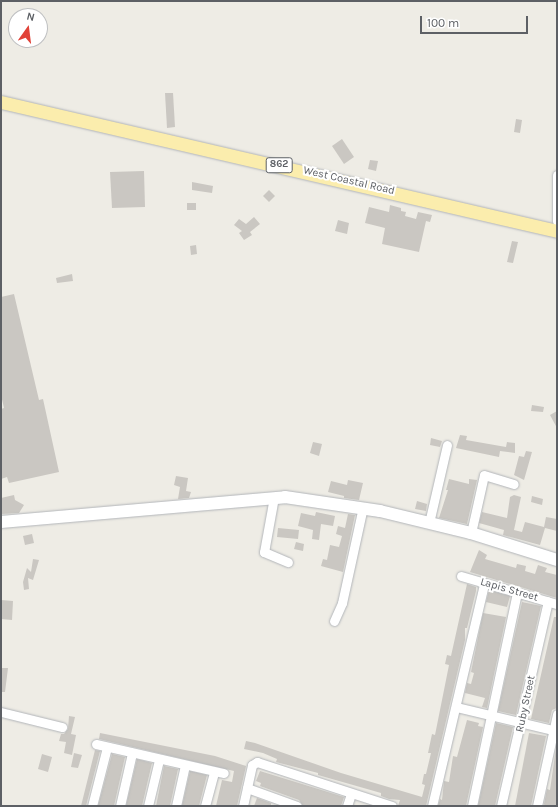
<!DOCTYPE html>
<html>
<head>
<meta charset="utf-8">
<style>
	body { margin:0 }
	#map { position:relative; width:558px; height:807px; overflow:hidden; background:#eeece5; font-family:Karla,sans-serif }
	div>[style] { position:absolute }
	.building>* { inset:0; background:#cac7c2 }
	.roads { filter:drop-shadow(0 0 1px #b2b5b9) drop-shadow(0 0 1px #b2b5b9) }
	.street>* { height:9px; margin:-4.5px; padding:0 4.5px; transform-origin:4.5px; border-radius:4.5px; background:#fff }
	.secondary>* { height:12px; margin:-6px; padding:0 6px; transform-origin:6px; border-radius:6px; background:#fff }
	.primary>* { height:13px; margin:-6.5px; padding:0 6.5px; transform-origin:6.5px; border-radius:6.5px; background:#fbedad }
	span { translate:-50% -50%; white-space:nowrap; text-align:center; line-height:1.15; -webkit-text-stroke:4px #fff; paint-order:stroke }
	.shield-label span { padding:1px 3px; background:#fff; border:1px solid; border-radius:3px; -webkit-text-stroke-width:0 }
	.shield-label { font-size:10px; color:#5d6065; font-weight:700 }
	.street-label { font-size:11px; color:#5d6065 }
	.frame { position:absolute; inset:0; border:2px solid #5d6065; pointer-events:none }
	.north { position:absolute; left:8px; top:8px; width:40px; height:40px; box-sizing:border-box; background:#fff; border:1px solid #bebfc1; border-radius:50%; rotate:14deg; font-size:11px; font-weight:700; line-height:16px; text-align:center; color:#5d6065 }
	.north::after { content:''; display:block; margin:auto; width:14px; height:18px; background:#e14238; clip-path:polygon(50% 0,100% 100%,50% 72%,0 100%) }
	.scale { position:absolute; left:420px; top:16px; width:108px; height:18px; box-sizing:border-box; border:2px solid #5d6065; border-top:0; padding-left:5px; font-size:12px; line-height:14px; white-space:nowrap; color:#5d6065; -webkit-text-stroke:3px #fff; paint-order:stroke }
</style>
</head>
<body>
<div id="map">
	<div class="building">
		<i style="clip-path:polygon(165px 93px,173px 93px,175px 127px,167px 128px)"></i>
		<i style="clip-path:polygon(516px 119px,522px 120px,520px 133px,514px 132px)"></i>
		<i style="clip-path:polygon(342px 139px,354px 157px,344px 164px,332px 146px)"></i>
		<i style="clip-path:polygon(370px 160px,378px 161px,376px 171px,368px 169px)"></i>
		<i style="clip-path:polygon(144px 171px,145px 207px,112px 208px,110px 172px)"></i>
		<i style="clip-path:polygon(192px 182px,213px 186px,212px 193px,192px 190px)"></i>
		<i style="clip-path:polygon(269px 190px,275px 196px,269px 202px,263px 196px)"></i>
		<i style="clip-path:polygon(187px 203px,196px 203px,196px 210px,187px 210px)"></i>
		<i style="clip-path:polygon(390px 205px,401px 208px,401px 211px,406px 212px,405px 216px,416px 219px,418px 212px,432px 215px,430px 222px,426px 221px,419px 252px,382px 244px,385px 228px,365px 223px,369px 207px,389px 212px)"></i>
		<i style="clip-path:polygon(254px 217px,260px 224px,250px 232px,252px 235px,244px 240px,239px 233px,242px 231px,234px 225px,239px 219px,246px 224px)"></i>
		<i style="clip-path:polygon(338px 220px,349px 223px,347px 234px,335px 231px)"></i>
		<i style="clip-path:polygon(512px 241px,518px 242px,513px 263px,507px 262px)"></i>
		<i style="clip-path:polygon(196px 245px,197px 254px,191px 255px,190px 246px)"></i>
		<i style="clip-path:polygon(72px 274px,73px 281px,57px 283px,56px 278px)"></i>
		<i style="clip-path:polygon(14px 294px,39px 400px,43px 399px,59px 472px,9px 483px,7px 477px,1px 479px,1px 409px,4px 408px,1px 395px,1px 297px)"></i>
		<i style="clip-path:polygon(532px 405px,544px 407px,543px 412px,531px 411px)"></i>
		<i style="clip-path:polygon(557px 411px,557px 428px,550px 415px)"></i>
		<i style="clip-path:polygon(460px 435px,467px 436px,466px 440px,506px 447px,507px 442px,515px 443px,515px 453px,500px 451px,499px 457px,456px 448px)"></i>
		<i style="clip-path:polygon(431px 438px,442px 441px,440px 447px,430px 445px)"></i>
		<i style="clip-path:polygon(313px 442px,322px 444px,319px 456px,310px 453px)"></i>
		<i style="clip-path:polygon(526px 451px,532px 452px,524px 480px,514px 475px,519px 456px,524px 457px)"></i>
		<i style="clip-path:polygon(176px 476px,188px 478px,186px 491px,191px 492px,189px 498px,178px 499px,180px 487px,174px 485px)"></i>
		<i style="clip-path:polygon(449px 479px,469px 484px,469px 479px,477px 480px,467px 524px,439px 518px,448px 490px,446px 490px)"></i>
		<i style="clip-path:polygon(348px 480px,363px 483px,359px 500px,344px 498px,344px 496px,328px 492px,331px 481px,347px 485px)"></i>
		<i style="clip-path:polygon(14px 495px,15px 500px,24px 505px,19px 513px,1px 514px,1px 498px)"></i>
		<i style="clip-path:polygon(514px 495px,521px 497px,514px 530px,522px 532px,525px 522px,544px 527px,546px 517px,557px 519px,557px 531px,545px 528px,540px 545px,503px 535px,504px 530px,479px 523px,482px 512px,507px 518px,510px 497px)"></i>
		<i style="clip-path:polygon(532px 496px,543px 499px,542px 505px,531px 502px)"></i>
		<i style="clip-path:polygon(417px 501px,427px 504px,426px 511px,415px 509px)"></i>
		<i style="clip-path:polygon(316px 512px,335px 516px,333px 526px,321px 524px,319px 540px,312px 539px,313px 530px,298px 526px,301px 513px,315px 516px)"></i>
		<i style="clip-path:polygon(348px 514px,355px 515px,343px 572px,321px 566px,323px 559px,327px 560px,330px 545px,339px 547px,342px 536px,336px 534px,338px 526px,345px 528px)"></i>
		<i style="clip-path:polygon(278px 528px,299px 530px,298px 539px,277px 537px)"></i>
		<i style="clip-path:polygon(32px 534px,34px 543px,25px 545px,23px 536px)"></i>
		<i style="clip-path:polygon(296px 542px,304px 544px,303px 551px,294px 549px)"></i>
		<i style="clip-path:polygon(479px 550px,487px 555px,485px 559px,516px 568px,517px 564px,526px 566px,525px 571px,535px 574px,538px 565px,547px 568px,545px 572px,557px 575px,557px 598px,470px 572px)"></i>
		<i style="clip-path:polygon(33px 559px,39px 560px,33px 580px,28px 578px,29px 589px,24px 590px,23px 582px,27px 568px,31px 572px)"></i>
		<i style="clip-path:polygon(467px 584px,476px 587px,476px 591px,467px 628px,465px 628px,465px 640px,426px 806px,398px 806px,400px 800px,389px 799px,381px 796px,381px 793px,318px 775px,318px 773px,276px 762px,277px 759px,263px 753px,244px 749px,246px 741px,255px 743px,341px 773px,422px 797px,425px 785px,422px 784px,424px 774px,426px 774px,431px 753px,428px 753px,432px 734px,435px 735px,449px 665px,445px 664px,447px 655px,451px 656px)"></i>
		<i style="clip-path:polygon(489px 590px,510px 596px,507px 607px,486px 602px)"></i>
		<i style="clip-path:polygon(1px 600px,13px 601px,12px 620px,1px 619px)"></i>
		<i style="clip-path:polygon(522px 602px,541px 606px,516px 715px,498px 711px)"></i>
		<i style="clip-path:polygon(483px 613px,506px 617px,487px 708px,482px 707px,485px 698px,465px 693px,467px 683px,471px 684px,474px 673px,471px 672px)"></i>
		<i style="clip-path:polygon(554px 617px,557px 617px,557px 708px,552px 710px,549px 723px,531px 719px)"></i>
		<i style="clip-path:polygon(1px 668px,8px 668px,5px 692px,1px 692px)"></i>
		<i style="clip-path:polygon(69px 716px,75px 717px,71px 734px,76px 735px,72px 755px,64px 753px,66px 742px,59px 741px,61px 734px,64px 734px,68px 729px)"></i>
		<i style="clip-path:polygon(467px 720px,479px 723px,478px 726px,483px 727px,466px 806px,438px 806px,440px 799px,442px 800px,444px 781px,449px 782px,453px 756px,457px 757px)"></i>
		<i style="clip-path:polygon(496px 723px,513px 727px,495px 806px,478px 806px)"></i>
		<i style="clip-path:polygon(100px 733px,215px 756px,246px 766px,237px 806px,216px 806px,222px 780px,232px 782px,234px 771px,99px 739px)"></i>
		<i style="clip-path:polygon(529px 733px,546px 736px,531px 806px,515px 806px)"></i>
		<i style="clip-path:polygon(556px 748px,557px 806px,545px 806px,544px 804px,547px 789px,550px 790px)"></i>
		<i style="clip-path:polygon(95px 750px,100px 751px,86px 806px,81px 806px)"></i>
		<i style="clip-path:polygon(74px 753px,82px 755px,78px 768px,71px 767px)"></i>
		<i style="clip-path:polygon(42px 754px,52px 757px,48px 772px,38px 769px)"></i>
		<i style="clip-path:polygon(112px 754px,125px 757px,114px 806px,98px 806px)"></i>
		<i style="clip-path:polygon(137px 759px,152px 763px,142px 806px,126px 806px)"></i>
		<i style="clip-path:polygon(164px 766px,178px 769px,170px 806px,156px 806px)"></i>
		<i style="clip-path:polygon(190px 771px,207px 775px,199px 806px,182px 806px)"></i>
		<i style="clip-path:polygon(260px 771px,344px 797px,341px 806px,303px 806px,299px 800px,260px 786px,261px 783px,256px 781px)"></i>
		<i style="clip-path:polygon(257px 798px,271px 803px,271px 806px,254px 806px)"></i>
	</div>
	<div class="roads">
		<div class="street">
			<i style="left:557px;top:175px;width:46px;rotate:90deg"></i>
			<i style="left:274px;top:497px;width:56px;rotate:100.3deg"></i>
			<i style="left:264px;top:552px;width:26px;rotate:23deg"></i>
			<i style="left:429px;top:523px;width:80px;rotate:-77deg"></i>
			<i style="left:471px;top:533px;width:59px;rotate:-77.4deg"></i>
			<i style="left:484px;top:475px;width:31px;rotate:17deg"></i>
			<i style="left:461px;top:576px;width:100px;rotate:16.3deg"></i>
			<i style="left:334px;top:621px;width:20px;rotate:-66deg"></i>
			<i style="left:342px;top:603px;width:98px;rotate:-77.7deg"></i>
			<i style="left:456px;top:707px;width:104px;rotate:13.4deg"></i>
			<i style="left:1px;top:712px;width:63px;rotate:13.8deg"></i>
			<i style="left:96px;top:744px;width:131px;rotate:12.8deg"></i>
			<i style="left:247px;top:788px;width:53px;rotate:19.8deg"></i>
			<i style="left:92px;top:806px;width:61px;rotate:-75.7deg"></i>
			<i style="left:120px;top:806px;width:54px;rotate:-77.2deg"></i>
			<i style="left:148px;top:806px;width:47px;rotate:-76.6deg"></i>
			<i style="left:176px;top:806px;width:42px;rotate:-77.6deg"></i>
			<i style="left:205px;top:806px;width:35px;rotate:-75deg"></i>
			<i style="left:243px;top:806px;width:42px;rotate:-77.6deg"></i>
			<i style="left:252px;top:765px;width:6px;rotate:-31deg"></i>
			<i style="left:257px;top:762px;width:142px;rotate:18.1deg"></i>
			<i style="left:347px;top:806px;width:13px;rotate:-72deg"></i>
			<i style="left:432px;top:806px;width:228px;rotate:-76.8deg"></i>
			<i style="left:472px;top:806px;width:218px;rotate:-78.1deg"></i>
			<i style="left:501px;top:806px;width:210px;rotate:-77.1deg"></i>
			<i style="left:537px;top:806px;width:94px;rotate:-77.7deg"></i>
		</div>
		<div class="secondary">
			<i style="left:1px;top:522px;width:285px;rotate:-5deg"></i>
			<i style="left:285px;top:497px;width:96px;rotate:8.4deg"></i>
			<i style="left:380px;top:511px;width:94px;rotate:13.6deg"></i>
			<i style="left:471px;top:533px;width:90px;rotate:17.4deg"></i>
		</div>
		<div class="primary">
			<i style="left:1px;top:102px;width:571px;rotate:13.06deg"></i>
		</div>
	</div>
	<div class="shield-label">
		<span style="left:279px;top:165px">862</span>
	</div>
	<div class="street-label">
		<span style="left:349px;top:181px;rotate:13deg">West Coastal Road</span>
		<span style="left:509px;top:590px;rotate:16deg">Lapis Street</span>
		<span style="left:526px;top:704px;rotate:-78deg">Ruby Street</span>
	</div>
	<div class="frame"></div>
	<div class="north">N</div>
	<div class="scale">100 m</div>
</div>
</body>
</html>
